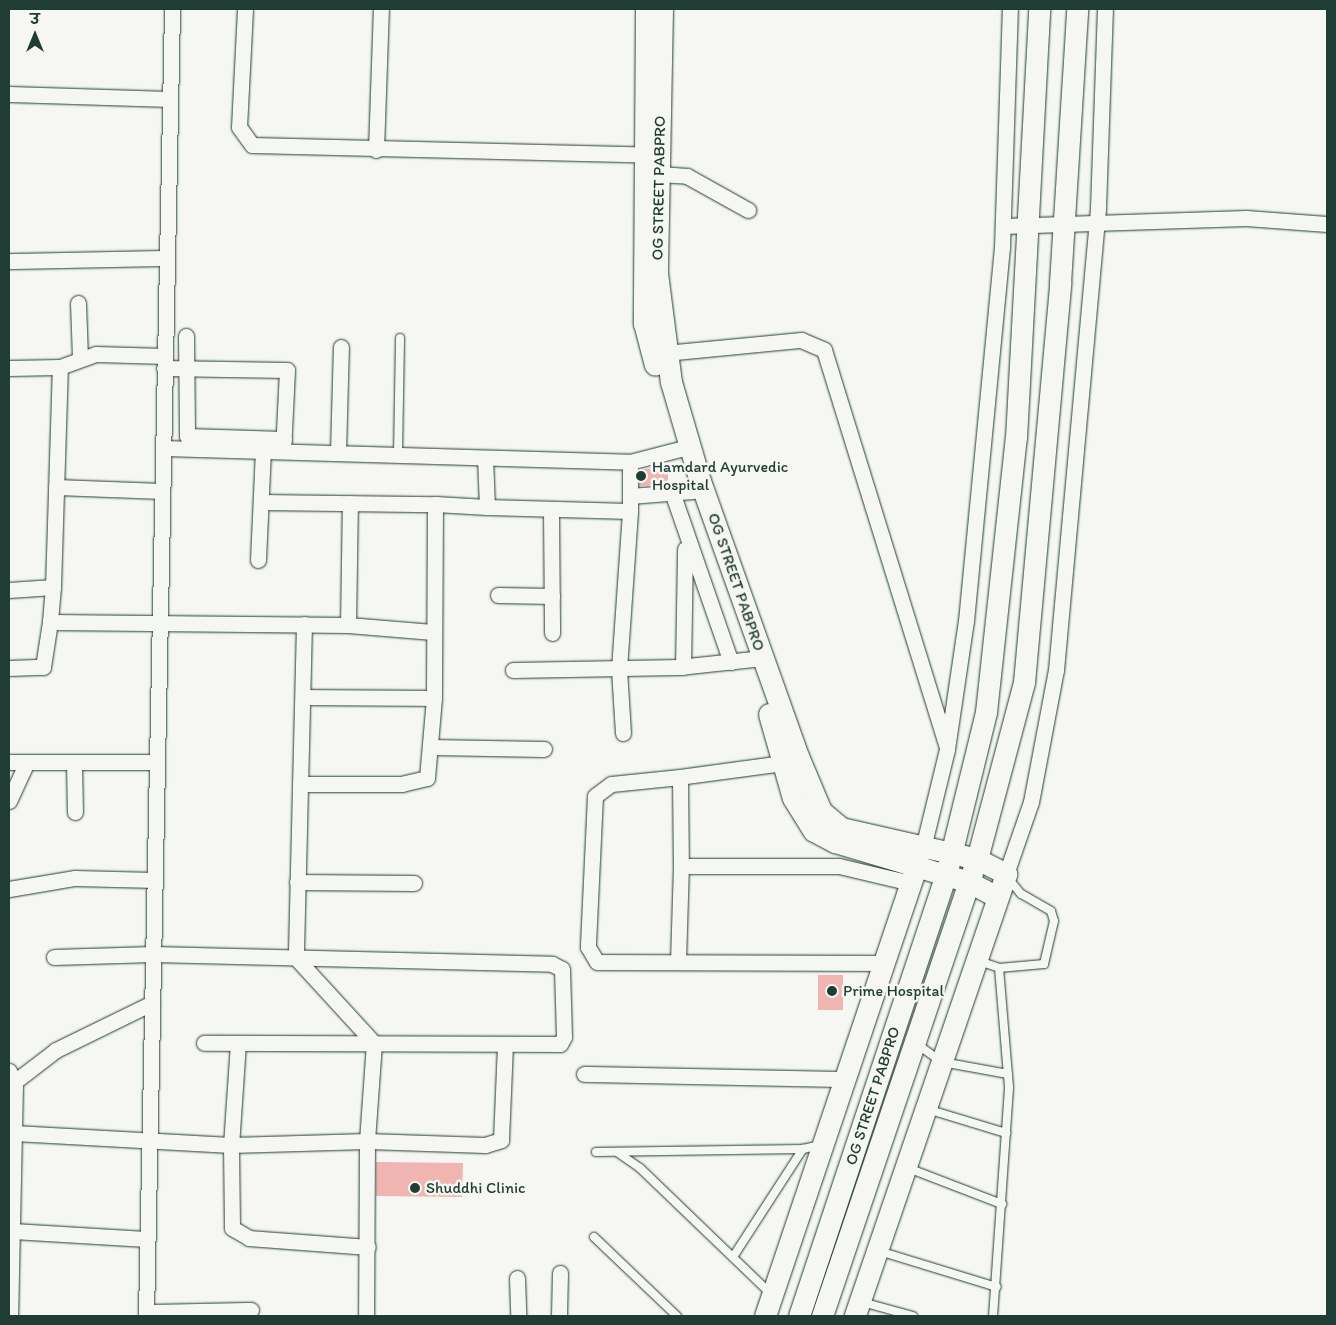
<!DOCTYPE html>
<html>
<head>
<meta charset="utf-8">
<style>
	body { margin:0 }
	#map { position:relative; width:1336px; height:1325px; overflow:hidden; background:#f6f6f2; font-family:Itim,"Playpen Sans Deva",sans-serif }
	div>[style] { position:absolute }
	.building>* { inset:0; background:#f0b5b0 }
	.roads { filter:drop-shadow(0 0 1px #1f3d34) drop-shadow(0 0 1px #1f3d34) }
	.lane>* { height:8px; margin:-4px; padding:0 4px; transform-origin:4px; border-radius:4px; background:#f6f6f2 }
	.street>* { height:15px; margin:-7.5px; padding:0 7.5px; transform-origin:7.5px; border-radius:7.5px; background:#f6f6f2 }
	.secondary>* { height:21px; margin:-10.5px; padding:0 10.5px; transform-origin:10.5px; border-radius:10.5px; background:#f6f6f2 }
	.dots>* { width:14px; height:14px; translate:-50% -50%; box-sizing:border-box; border:2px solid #f6f6f2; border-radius:50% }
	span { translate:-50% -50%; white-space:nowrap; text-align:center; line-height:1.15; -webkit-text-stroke:5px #f6f6f2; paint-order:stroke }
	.street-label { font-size:16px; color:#1f3d34 }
	.poi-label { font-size:16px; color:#1f3d34 }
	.left { translate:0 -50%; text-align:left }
	.frame { position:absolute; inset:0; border:10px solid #1f3d34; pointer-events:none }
	.north { position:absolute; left:10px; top:10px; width:50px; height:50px; -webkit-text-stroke:4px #f6f6f2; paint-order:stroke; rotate:0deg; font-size:14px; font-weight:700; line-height:20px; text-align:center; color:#1f3d34 }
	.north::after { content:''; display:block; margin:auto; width:18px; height:22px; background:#1f3d34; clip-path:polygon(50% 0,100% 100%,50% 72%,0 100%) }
</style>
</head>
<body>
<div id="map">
	<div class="building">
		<i style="clip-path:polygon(668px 466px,668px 484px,639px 486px,639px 470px)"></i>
		<i style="clip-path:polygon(818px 975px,843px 975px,843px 1010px,818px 1010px)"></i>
		<i style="clip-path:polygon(376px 1162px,463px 1163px,462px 1197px,376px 1196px)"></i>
	</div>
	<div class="roads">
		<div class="lane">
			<i style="left:398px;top:454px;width:116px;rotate:-89deg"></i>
			<i style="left:979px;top:961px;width:21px;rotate:19deg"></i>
			<i style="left:999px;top:968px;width:120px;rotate:85.2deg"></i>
			<i style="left:1009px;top:1088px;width:229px;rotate:94deg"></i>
			<i style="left:999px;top:968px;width:45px;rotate:-5.1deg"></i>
			<i style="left:1044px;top:964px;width:44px;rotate:-76.9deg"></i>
			<i style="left:1054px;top:921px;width:10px;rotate:-107deg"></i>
			<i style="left:1051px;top:911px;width:34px;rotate:-150deg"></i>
			<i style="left:1021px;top:894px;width:21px;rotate:-129deg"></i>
			<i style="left:917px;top:1044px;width:31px;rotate:36deg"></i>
			<i style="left:942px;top:1062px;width:67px;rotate:10.3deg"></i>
			<i style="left:927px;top:1109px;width:83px;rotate:16.9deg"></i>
			<i style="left:596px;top:1152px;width:207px;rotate:-0.8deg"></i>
			<i style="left:617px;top:1152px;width:28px;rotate:35deg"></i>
			<i style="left:640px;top:1168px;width:182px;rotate:43.9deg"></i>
			<i style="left:908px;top:1168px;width:101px;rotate:21deg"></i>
			<i style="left:594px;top:1237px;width:115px;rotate:43.6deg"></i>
			<i style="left:879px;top:1251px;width:123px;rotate:17deg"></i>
			<i style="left:733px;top:1257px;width:129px;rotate:-57.1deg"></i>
			<i style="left:803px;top:1149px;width:17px;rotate:-13deg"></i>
			<i style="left:862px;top:1302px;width:53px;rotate:15.4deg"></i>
		</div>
		<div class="street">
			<i style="left:245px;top:9px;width:118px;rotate:92.9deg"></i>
			<i style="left:239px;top:127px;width:22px;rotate:54deg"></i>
			<i style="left:252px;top:145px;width:402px;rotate:1.4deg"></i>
			<i style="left:9px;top:94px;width:161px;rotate:1.8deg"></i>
			<i style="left:376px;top:150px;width:141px;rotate:-88deg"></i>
			<i style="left:660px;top:174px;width:27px;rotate:4deg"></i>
			<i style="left:687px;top:176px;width:70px;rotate:29.1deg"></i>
			<i style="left:1003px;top:226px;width:243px;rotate:-1.9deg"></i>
			<i style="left:1246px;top:218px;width:81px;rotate:4.2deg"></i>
			<i style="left:9px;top:261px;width:158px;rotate:-1.1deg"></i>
			<i style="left:78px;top:303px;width:54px;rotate:87.9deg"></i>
			<i style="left:186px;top:336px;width:100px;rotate:89.4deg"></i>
			<i style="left:187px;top:436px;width:97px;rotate:1.8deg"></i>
			<i style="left:665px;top:353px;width:137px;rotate:-5.5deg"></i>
			<i style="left:801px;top:340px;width:25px;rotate:23deg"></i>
			<i style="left:824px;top:350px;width:413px;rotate:72.8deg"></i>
			<i style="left:9px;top:368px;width:51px;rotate:-1.1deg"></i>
			<i style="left:60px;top:367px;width:38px;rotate:-20deg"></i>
			<i style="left:96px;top:354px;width:69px;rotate:1.7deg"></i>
			<i style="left:164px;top:368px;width:123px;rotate:0.9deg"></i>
			<i style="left:287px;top:370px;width:81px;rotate:92.8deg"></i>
			<i style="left:163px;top:448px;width:467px;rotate:1.7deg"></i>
			<i style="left:630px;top:462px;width:52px;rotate:-14.6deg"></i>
			<i style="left:338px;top:452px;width:105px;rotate:-88.4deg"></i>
			<i style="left:56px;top:487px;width:106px;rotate:2.2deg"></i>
			<i style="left:672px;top:492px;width:180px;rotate:70.9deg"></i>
			<i style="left:630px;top:496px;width:63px;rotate:-4.5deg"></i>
			<i style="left:261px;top:502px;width:174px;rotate:0.7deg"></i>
			<i style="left:435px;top:504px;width:194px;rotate:90.3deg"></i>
			<i style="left:434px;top:698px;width:80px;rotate:95deg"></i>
			<i style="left:427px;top:778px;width:26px;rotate:167deg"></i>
			<i style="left:402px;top:784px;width:102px;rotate:180deg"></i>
			<i style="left:435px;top:504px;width:52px;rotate:3.3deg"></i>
			<i style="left:487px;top:507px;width:49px;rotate:-92.3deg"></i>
			<i style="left:487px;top:507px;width:143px;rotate:1.6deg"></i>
			<i style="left:630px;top:511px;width:49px;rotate:-90deg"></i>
			<i style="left:551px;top:511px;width:122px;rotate:89.5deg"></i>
			<i style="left:258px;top:560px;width:110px;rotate:-87.4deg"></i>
			<i style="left:53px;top:587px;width:220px;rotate:-88.2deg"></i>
			<i style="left:9px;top:590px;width:44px;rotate:-3.9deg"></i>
			<i style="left:53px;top:587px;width:35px;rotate:95deg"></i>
			<i style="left:50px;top:622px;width:298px;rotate:0.6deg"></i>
			<i style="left:348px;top:625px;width:85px;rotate:4.7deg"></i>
			<i style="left:498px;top:595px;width:54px;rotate:1.1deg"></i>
			<i style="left:304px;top:624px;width:334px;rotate:91.4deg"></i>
			<i style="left:296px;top:958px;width:115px;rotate:47.5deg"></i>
			<i style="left:374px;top:1043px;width:98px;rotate:94.1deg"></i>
			<i style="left:367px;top:1141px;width:118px;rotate:1.9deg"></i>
			<i style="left:485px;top:1145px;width:17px;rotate:-17deg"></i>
			<i style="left:501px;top:1140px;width:96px;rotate:-87.6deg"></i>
			<i style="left:348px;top:625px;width:122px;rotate:-89.1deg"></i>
			<i style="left:683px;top:667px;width:118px;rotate:-89deg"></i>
			<i style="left:9px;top:668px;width:34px;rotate:-2deg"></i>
			<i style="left:43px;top:667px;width:46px;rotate:-81.2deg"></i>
			<i style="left:513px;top:670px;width:166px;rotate:-1deg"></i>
			<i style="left:679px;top:667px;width:84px;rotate:-6.1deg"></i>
			<i style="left:303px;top:697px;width:131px;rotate:0.4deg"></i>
			<i style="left:623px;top:733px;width:64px;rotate:-93.6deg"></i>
			<i style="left:619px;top:669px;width:158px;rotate:-86deg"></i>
			<i style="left:431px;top:747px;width:113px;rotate:1deg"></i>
			<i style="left:9px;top:762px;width:148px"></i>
			<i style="left:74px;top:762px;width:50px;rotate:88.9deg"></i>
			<i style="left:783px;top:763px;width:104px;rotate:172.3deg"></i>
			<i style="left:680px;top:777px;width:89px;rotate:89.4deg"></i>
			<i style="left:681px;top:866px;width:158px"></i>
			<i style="left:839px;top:866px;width:74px;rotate:13.3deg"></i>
			<i style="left:680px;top:777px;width:69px;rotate:174.2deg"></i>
			<i style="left:611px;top:784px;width:20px;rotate:143deg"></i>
			<i style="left:595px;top:796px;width:151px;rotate:92.7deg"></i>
			<i style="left:588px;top:947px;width:17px;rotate:59deg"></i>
			<i style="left:597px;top:962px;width:288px;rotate:0.2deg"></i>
			<i style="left:9px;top:801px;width:43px;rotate:-65.2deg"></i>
			<i style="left:921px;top:856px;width:110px;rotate:-76.3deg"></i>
			<i style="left:947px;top:749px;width:129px;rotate:-81.6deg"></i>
			<i style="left:966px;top:621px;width:376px;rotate:-84.5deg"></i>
			<i style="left:1002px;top:247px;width:238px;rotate:-88.1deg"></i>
			<i style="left:1006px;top:874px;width:76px;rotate:-70.9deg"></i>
			<i style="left:1031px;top:802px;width:134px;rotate:-79.3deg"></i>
			<i style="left:1056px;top:670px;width:464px;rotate:-84.8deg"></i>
			<i style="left:1098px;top:208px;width:199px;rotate:-88deg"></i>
			<i style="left:297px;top:882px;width:117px;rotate:0.5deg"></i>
			<i style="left:9px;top:889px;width:67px;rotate:-9.5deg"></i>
			<i style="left:75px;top:878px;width:80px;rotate:1.4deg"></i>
			<i style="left:54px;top:957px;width:99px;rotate:-1.7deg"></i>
			<i style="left:153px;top:954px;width:399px;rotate:1.4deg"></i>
			<i style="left:552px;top:964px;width:11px;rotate:27deg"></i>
			<i style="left:562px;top:969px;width:68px;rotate:88.3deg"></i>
			<i style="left:564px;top:1037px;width:8px;rotate:120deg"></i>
			<i style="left:560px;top:1044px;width:356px;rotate:-179.8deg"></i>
			<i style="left:678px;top:961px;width:95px;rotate:-88.2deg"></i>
			<i style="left:238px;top:1043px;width:102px;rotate:93.9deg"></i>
			<i style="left:231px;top:1145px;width:83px;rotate:89.3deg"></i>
			<i style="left:232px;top:1228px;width:20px;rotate:30deg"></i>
			<i style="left:249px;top:1238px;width:119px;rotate:4.3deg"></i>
			<i style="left:9px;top:1071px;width:13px;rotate:63deg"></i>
			<i style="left:15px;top:1083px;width:233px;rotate:91.2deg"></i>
			<i style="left:584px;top:1074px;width:261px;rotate:1.1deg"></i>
			<i style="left:9px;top:1086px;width:59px;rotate:-37.5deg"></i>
			<i style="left:56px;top:1050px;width:107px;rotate:-26.1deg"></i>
			<i style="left:14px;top:1133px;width:217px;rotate:3.2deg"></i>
			<i style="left:231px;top:1145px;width:136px;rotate:-1.7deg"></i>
			<i style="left:367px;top:1141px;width:175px;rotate:90.3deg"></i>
			<i style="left:12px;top:1231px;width:135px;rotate:3.4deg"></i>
			<i style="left:517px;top:1278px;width:38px;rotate:88deg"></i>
			<i style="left:146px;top:1312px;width:105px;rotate:-1.1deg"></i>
			<i style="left:146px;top:1316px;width:1307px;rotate:-88.86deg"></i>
			<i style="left:559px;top:1316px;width:43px;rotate:-88.7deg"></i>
		</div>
		<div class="secondary">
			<i style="left:646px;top:9px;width:314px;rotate:90.4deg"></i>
			<i style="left:644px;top:323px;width:43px;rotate:75.3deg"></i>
			<i style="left:662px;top:9px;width:264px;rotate:91.1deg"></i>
			<i style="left:657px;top:273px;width:110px;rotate:82.7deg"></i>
			<i style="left:671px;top:382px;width:103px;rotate:73.7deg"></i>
			<i style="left:700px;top:481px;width:292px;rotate:70.4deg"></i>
			<i style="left:798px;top:756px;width:60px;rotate:67.3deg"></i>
			<i style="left:821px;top:811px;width:26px;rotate:40deg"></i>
			<i style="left:841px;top:828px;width:139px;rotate:12.8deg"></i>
			<i style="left:977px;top:859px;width:33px;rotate:27deg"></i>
			<i style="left:1006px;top:874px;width:467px;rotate:108.9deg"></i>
			<i style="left:769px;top:714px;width:87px;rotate:74.1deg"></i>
			<i style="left:793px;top:798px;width:39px;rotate:58deg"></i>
			<i style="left:814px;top:831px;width:24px;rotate:28deg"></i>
			<i style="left:835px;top:842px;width:140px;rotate:16.6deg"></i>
			<i style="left:969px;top:882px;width:32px;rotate:28deg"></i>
			<i style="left:765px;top:1316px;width:473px;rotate:-71.4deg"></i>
			<i style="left:799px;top:1316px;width:465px;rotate:-71.6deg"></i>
			<i style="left:946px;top:875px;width:168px;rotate:-76.2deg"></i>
			<i style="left:986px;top:712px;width:276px;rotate:-83.8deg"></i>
			<i style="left:1016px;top:438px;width:430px;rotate:-86.9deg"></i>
			<i style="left:822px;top:1316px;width:483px;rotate:-71.3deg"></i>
			<i style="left:977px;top:859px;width:183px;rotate:-75.1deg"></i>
			<i style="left:1024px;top:682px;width:401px;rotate:-84.8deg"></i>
			<i style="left:1060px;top:283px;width:275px;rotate:-86.4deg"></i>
		</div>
	</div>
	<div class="dots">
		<i style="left:641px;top:476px;background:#1f3d34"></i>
		<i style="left:832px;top:991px;background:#1f3d34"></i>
		<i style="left:415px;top:1188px;background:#1f3d34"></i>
	</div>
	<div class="street-label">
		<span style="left:659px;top:188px;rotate:-89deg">OG STREET PABPRO</span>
		<span style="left:736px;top:582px;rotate:71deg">OG STREET PABPRO</span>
		<span style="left:873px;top:1096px;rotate:-72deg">OG STREET PABPRO</span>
	</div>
	<div class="poi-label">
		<span class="left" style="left:652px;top:476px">Hamdard Ayurvedic<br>Hospital</span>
		<span class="left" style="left:843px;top:991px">Prime Hospital</span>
		<span class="left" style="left:426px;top:1188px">Shuddhi Clinic</span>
	</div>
	<div class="frame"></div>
	<div class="north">उ</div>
</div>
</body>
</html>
